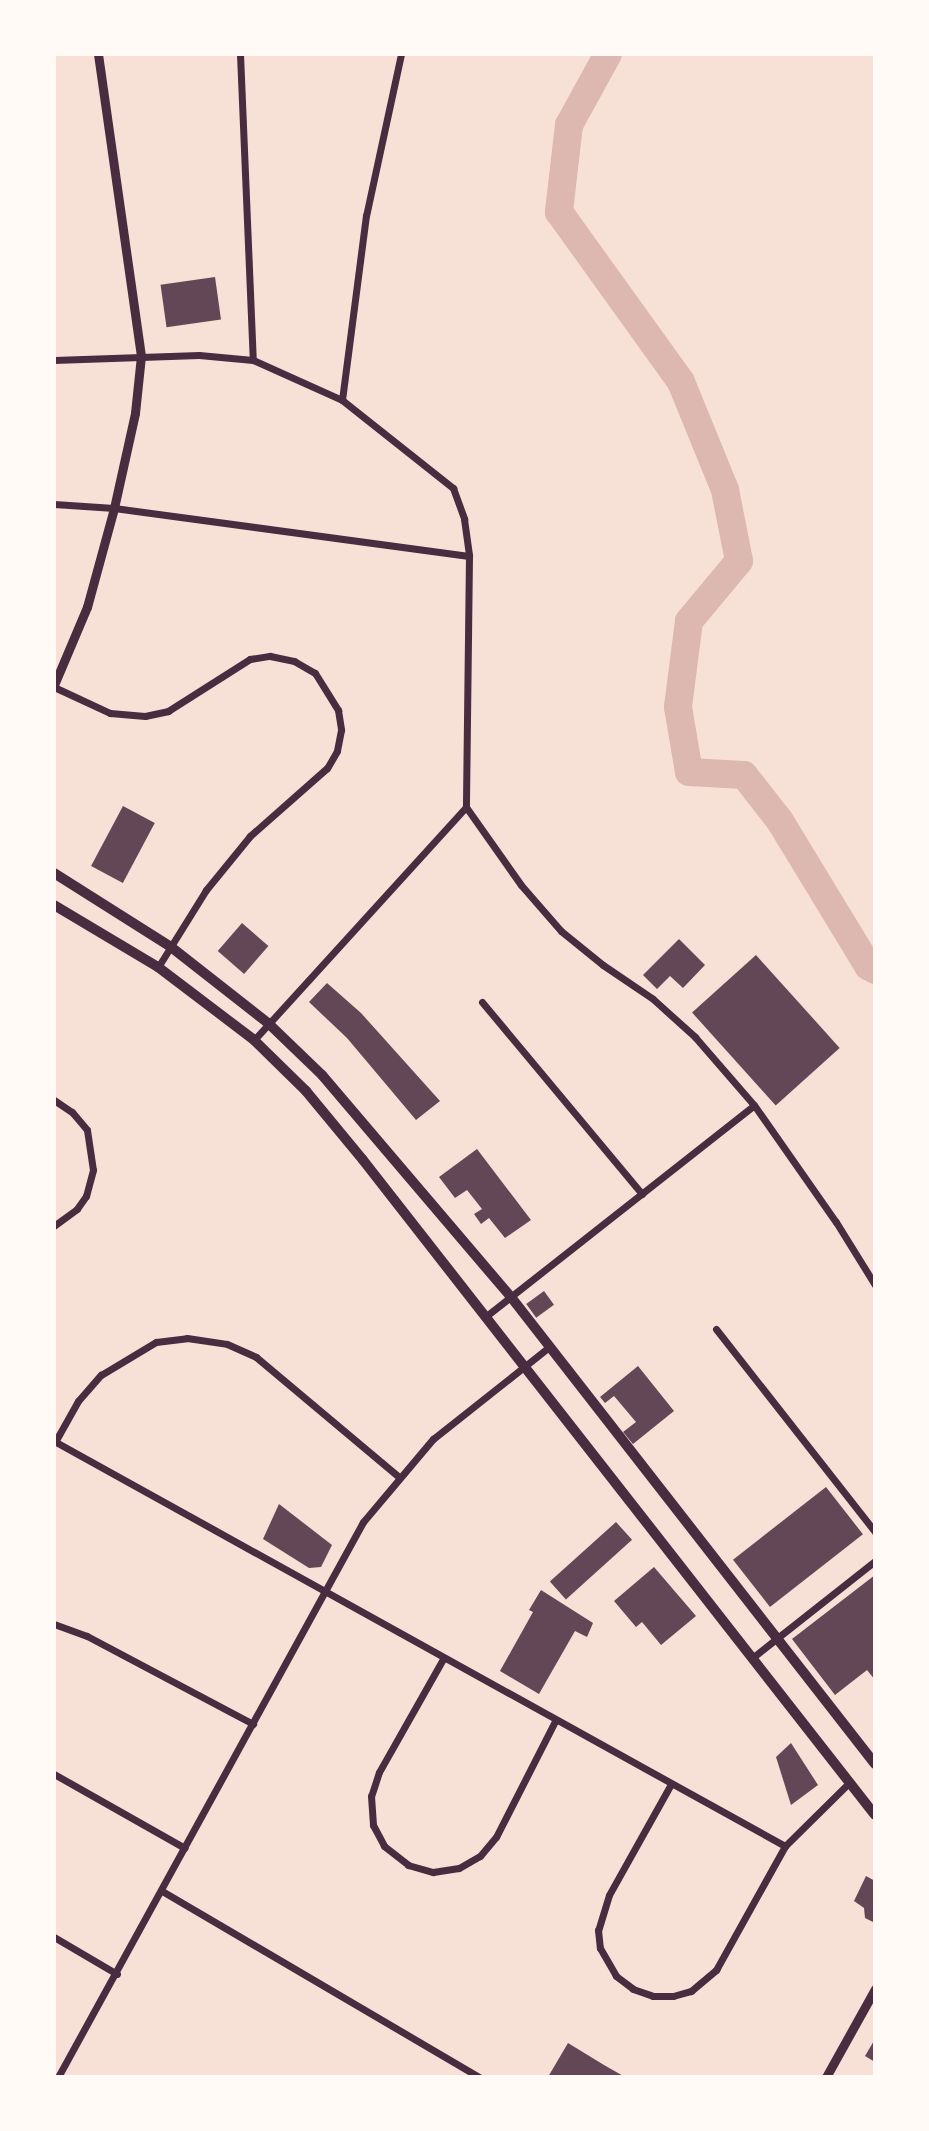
<!DOCTYPE html>
<html>
<head>
<meta charset="utf-8">
<style>
  body { margin:0 }
  #map { position:relative; width:929px; height:2131px; overflow:hidden; background:#f7e1d7; font-family:Montserrat,sans-serif }
  div>[style] { position:absolute }
  .river>* { height:28px; margin:-14px; padding:0 14px; transform-origin:14px; border-radius:14px; background:#dcb8b0 }
  .building>* { inset:0; background:#644757; transform-origin:0 0 }
  .minor>* { height:7px; margin:-3.5px; padding:0 3.5px; transform-origin:3.5px; border-radius:3.5px; background:#4a2c40 }
  .tertiary>* { height:9px; margin:-4.5px; padding:0 4.5px; transform-origin:4.5px; border-radius:4.5px; background:#4a2c40 }
  .secondary>* { height:10px; margin:-5px; padding:0 5px; transform-origin:5px; border-radius:5px; background:#4a2c40 }
  span { translate:-50% -50%; white-space:nowrap; text-align:center; line-height:1.15; -webkit-text-stroke:6px #fffaf5; paint-order:stroke }
  .frame { position:absolute; inset:0; border:56px solid #fffaf5; pointer-events:none }
</style>
</head>
<body>
<div id="map">
  <div class="river">
    <div style="left:608px;top:54px;width:81px;rotate:118.8deg"></div>
    <div style="left:569px;top:125px;width:88px;rotate:96.6deg"></div>
    <div style="left:559px;top:212px;width:209px;rotate:54.3deg"></div>
    <div style="left:681px;top:382px;width:117px;rotate:67.8deg"></div>
    <div style="left:725px;top:490px;width:72px;rotate:78.8deg"></div>
    <div style="left:739px;top:561px;width:78px;rotate:129.8deg"></div>
    <div style="left:689px;top:621px;width:87px;rotate:97.3deg"></div>
    <div style="left:678px;top:707px;width:66px;rotate:80.4deg"></div>
    <div style="left:689px;top:772px;width:55px;rotate:3.1deg"></div>
    <div style="left:744px;top:775px;width:58px;rotate:52deg"></div>
    <div style="left:780px;top:821px;width:170px;rotate:58.7deg"></div>
    <div style="left:868px;top:966px;width:8px;rotate:30deg"></div>
  </div>
  <div class="building">
    <div style="left:215px;top:277px;width:43px;height:55px;rotate:82deg"></div>
    <div style="left:123px;top:806px;width:36px;height:68px;rotate:28deg"></div>
    <div style="left:242px;top:923px;width:35px;height:37px;rotate:41deg"></div>
    <div style="clip-path:polygon(679px 939px,705px 965px,683px 988px,670px 976px,657px 989px,643px 975px)"></div>
    <div style="left:756px;top:955px;width:125px;height:86px;rotate:48deg"></div>
    <div style="clip-path:polygon(327px 983px,361px 1013px,440px 1101px,416px 1120px,347px 1038px,309px 1002px)"></div>
    <div style="clip-path:polygon(477px 1149px,531px 1220px,505px 1238px,489px 1218px,481px 1224px,474px 1214px,482px 1209px,467px 1190px,455px 1198px,439px 1177px)"></div>
    <div style="left:544px;top:1291px;width:17px;height:22px;rotate:54deg"></div>
    <div style="clip-path:polygon(638px 1366px,674px 1411px,633px 1444px,623px 1432px,636px 1422px,614px 1396px,605px 1403px,600px 1397px)"></div>
    <div style="left:826px;top:1487px;width:60px;height:118px;rotate:52deg"></div>
    <div style="clip-path:polygon(279px 1504px,332px 1545px,321px 1567px,309px 1568px,263px 1539px)"></div>
    <div style="left:616px;top:1522px;width:24px;height:89px;rotate:48deg"></div>
    <div style="clip-path:polygon(654px 1567px,696px 1616px,661px 1645px,642px 1622px,636px 1627px,614px 1601px)"></div>
    <div style="clip-path:polygon(875px 1575px,875px 1680px,867px 1670px,835px 1695px,792px 1639px)"></div>
    <div style="clip-path:polygon(541px 1590px,593px 1623px,587px 1637px,575px 1631px,539px 1694px,500px 1671px,533px 1612px,529px 1610px)"></div>
    <div style="clip-path:polygon(791px 1743px,818px 1785px,791px 1805px,776px 1757px)"></div>
    <div style="clip-path:polygon(866px 1876px,875px 1881px,875px 1923px,865px 1918px,864px 1908px,854px 1901px)"></div>
    <div style="clip-path:polygon(875px 2039px,875px 2062px,865px 2056px)"></div>
    <div style="clip-path:polygon(568px 2043px,604px 2065px,625px 2077px,548px 2077px)"></div>
  </div>
  <div class="minor">
    <div style="left:240px;top:54px;width:306px;rotate:87.6deg"></div>
    <div style="left:54px;top:360px;width:145px;rotate:-2deg"></div>
    <div style="left:199px;top:355px;width:54px;rotate:5.3deg"></div>
    <div style="left:253px;top:360px;width:98px;rotate:24.2deg"></div>
    <div style="left:342px;top:400px;width:142px;rotate:38.4deg"></div>
    <div style="left:453px;top:488px;width:33px;rotate:70deg"></div>
    <div style="left:464px;top:519px;width:37px;rotate:82deg"></div>
    <div style="left:469px;top:556px;width:251px;rotate:90.7deg"></div>
    <div style="left:466px;top:807px;width:95px;rotate:54.8deg"></div>
    <div style="left:521px;top:885px;width:61px;rotate:49deg"></div>
    <div style="left:561px;top:931px;width:54px;rotate:39deg"></div>
    <div style="left:603px;top:965px;width:60px;rotate:34.2deg"></div>
    <div style="left:653px;top:999px;width:57px;rotate:42.1deg"></div>
    <div style="left:695px;top:1037px;width:90px;rotate:49.1deg"></div>
    <div style="left:754px;top:1105px;width:143px;rotate:55deg"></div>
    <div style="left:836px;top:1222px;width:74px;rotate:58.2deg"></div>
    <div style="left:342px;top:400px;width:186px;rotate:-82.6deg"></div>
    <div style="left:366px;top:216px;width:166px;rotate:-77.8deg"></div>
    <div style="left:54px;top:504px;width:60px;rotate:3.8deg"></div>
    <div style="left:114px;top:508px;width:358px;rotate:7.7deg"></div>
    <div style="left:54px;top:687px;width:62px;rotate:24.9deg"></div>
    <div style="left:110px;top:713px;width:35px;rotate:5deg"></div>
    <div style="left:145px;top:716px;width:24px;rotate:-12deg"></div>
    <div style="left:168px;top:711px;width:97px;rotate:-32.4deg"></div>
    <div style="left:250px;top:659px;width:20px;rotate:-9deg"></div>
    <div style="left:270px;top:656px;width:25px;rotate:12deg"></div>
    <div style="left:294px;top:661px;width:24px;rotate:30deg"></div>
    <div style="left:315px;top:673px;width:44px;rotate:58.1deg"></div>
    <div style="left:338px;top:710px;width:20px;rotate:81deg"></div>
    <div style="left:341px;top:730px;width:21px;rotate:101deg"></div>
    <div style="left:337px;top:751px;width:20px;rotate:120deg"></div>
    <div style="left:327px;top:768px;width:103px;rotate:138.6deg"></div>
    <div style="left:250px;top:836px;width:70px;rotate:129.2deg"></div>
    <div style="left:206px;top:890px;width:91px;rotate:121.9deg"></div>
    <div style="left:482px;top:1002px;width:250px;rotate:50.2deg"></div>
    <div style="left:254px;top:1040px;width:315px;rotate:-47.7deg"></div>
    <div style="left:54px;top:1100px;width:22px;rotate:34deg"></div>
    <div style="left:72px;top:1112px;width:23px;rotate:50deg"></div>
    <div style="left:87px;top:1130px;width:40px;rotate:81.5deg"></div>
    <div style="left:93px;top:1170px;width:27px;rotate:105deg"></div>
    <div style="left:86px;top:1196px;width:16px;rotate:125deg"></div>
    <div style="left:77px;top:1209px;width:29px;rotate:144deg"></div>
    <div style="left:485px;top:1317px;width:342px;rotate:-38.2deg"></div>
    <div style="left:716px;top:1329px;width:258px;rotate:51.9deg"></div>
    <div style="left:54px;top:1441px;width:836px;rotate:28.99deg"></div>
    <div style="left:55px;top:1442px;width:47px;rotate:-60.7deg"></div>
    <div style="left:78px;top:1401px;width:35px;rotate:-49deg"></div>
    <div style="left:101px;top:1375px;width:64px;rotate:-31deg"></div>
    <div style="left:156px;top:1342px;width:31px;rotate:-7deg"></div>
    <div style="left:187px;top:1338px;width:40px;rotate:8.5deg"></div>
    <div style="left:227px;top:1344px;width:32px;rotate:24deg"></div>
    <div style="left:256px;top:1357px;width:187px;rotate:40deg"></div>
    <div style="left:54px;top:1624px;width:35px;rotate:20deg"></div>
    <div style="left:87px;top:1636px;width:188px;rotate:27.9deg"></div>
    <div style="left:752px;top:1658px;width:157px;rotate:-38.3deg"></div>
    <div style="left:443px;top:1659px;width:130px;rotate:119.5deg"></div>
    <div style="left:379px;top:1772px;width:25px;rotate:108deg"></div>
    <div style="left:371px;top:1796px;width:29px;rotate:86deg"></div>
    <div style="left:373px;top:1825px;width:24px;rotate:62deg"></div>
    <div style="left:384px;top:1846px;width:31px;rotate:38deg"></div>
    <div style="left:408px;top:1865px;width:26px;rotate:16deg"></div>
    <div style="left:433px;top:1872px;width:26px;rotate:-9deg"></div>
    <div style="left:459px;top:1868px;width:24px;rotate:-30deg"></div>
    <div style="left:480px;top:1856px;width:25px;rotate:-50deg"></div>
    <div style="left:496px;top:1837px;width:130px;rotate:-63deg"></div>
    <div style="left:54px;top:1774px;width:150px;rotate:29.5deg"></div>
    <div style="left:671px;top:1784px;width:127px;rotate:119.2deg"></div>
    <div style="left:609px;top:1895px;width:37px;rotate:107deg"></div>
    <div style="left:598px;top:1930px;width:18px;rotate:84deg"></div>
    <div style="left:600px;top:1948px;width:32px;rotate:60deg"></div>
    <div style="left:616px;top:1976px;width:21px;rotate:37deg"></div>
    <div style="left:633px;top:1989px;width:21px;rotate:19deg"></div>
    <div style="left:653px;top:1996px;width:20px"></div>
    <div style="left:673px;top:1996px;width:19px;rotate:-16deg"></div>
    <div style="left:691px;top:1991px;width:33px;rotate:-40deg"></div>
    <div style="left:716px;top:1970px;width:142px;rotate:-60.9deg"></div>
    <div style="left:785px;top:1846px;width:91px;rotate:-44.6deg"></div>
    <div style="left:162px;top:1891px;width:368px;rotate:30.4deg"></div>
    <div style="left:54px;top:1937px;width:73px;rotate:30.4deg"></div>
    <div style="left:58px;top:2077px;width:633px;rotate:-61.21deg"></div>
    <div style="left:363px;top:1522px;width:109px;rotate:-49.9deg"></div>
    <div style="left:433px;top:1439px;width:148px;rotate:-38.4deg"></div>
  </div>
  <div class="tertiary">
    <div style="left:54px;top:685px;width:85px;rotate:-67.1deg"></div>
    <div style="left:87px;top:607px;width:103px;rotate:-74.7deg"></div>
    <div style="left:114px;top:508px;width:97px;rotate:-77.5deg"></div>
    <div style="left:135px;top:413px;width:57px;rotate:-84deg"></div>
    <div style="left:141px;top:356px;width:305px;rotate:-98.1deg"></div>
    <div style="left:826px;top:2077px;width:101px;rotate:-60.9deg"></div>
  </div>
  <div class="secondary">
    <div style="left:54px;top:873px;width:138px;rotate:32.3deg"></div>
    <div style="left:171px;top:947px;width:123px;rotate:38.1deg"></div>
    <div style="left:268px;top:1023px;width:75px;rotate:43.9deg"></div>
    <div style="left:322px;top:1075px;width:292px;rotate:49.6deg"></div>
    <div style="left:511px;top:1297px;width:592px;rotate:52.07deg"></div>
    <div style="left:54px;top:905px;width:121px;rotate:30.8deg"></div>
    <div style="left:158px;top:967px;width:121px;rotate:37.2deg"></div>
    <div style="left:254px;top:1040px;width:73px;rotate:44.4deg"></div>
    <div style="left:306px;top:1091px;width:89px;rotate:50.4deg"></div>
    <div style="left:363px;top:1160px;width:831px;rotate:51.99deg"></div>
  </div>
  <div class="frame"></div>
</div>
</body>
</html>
